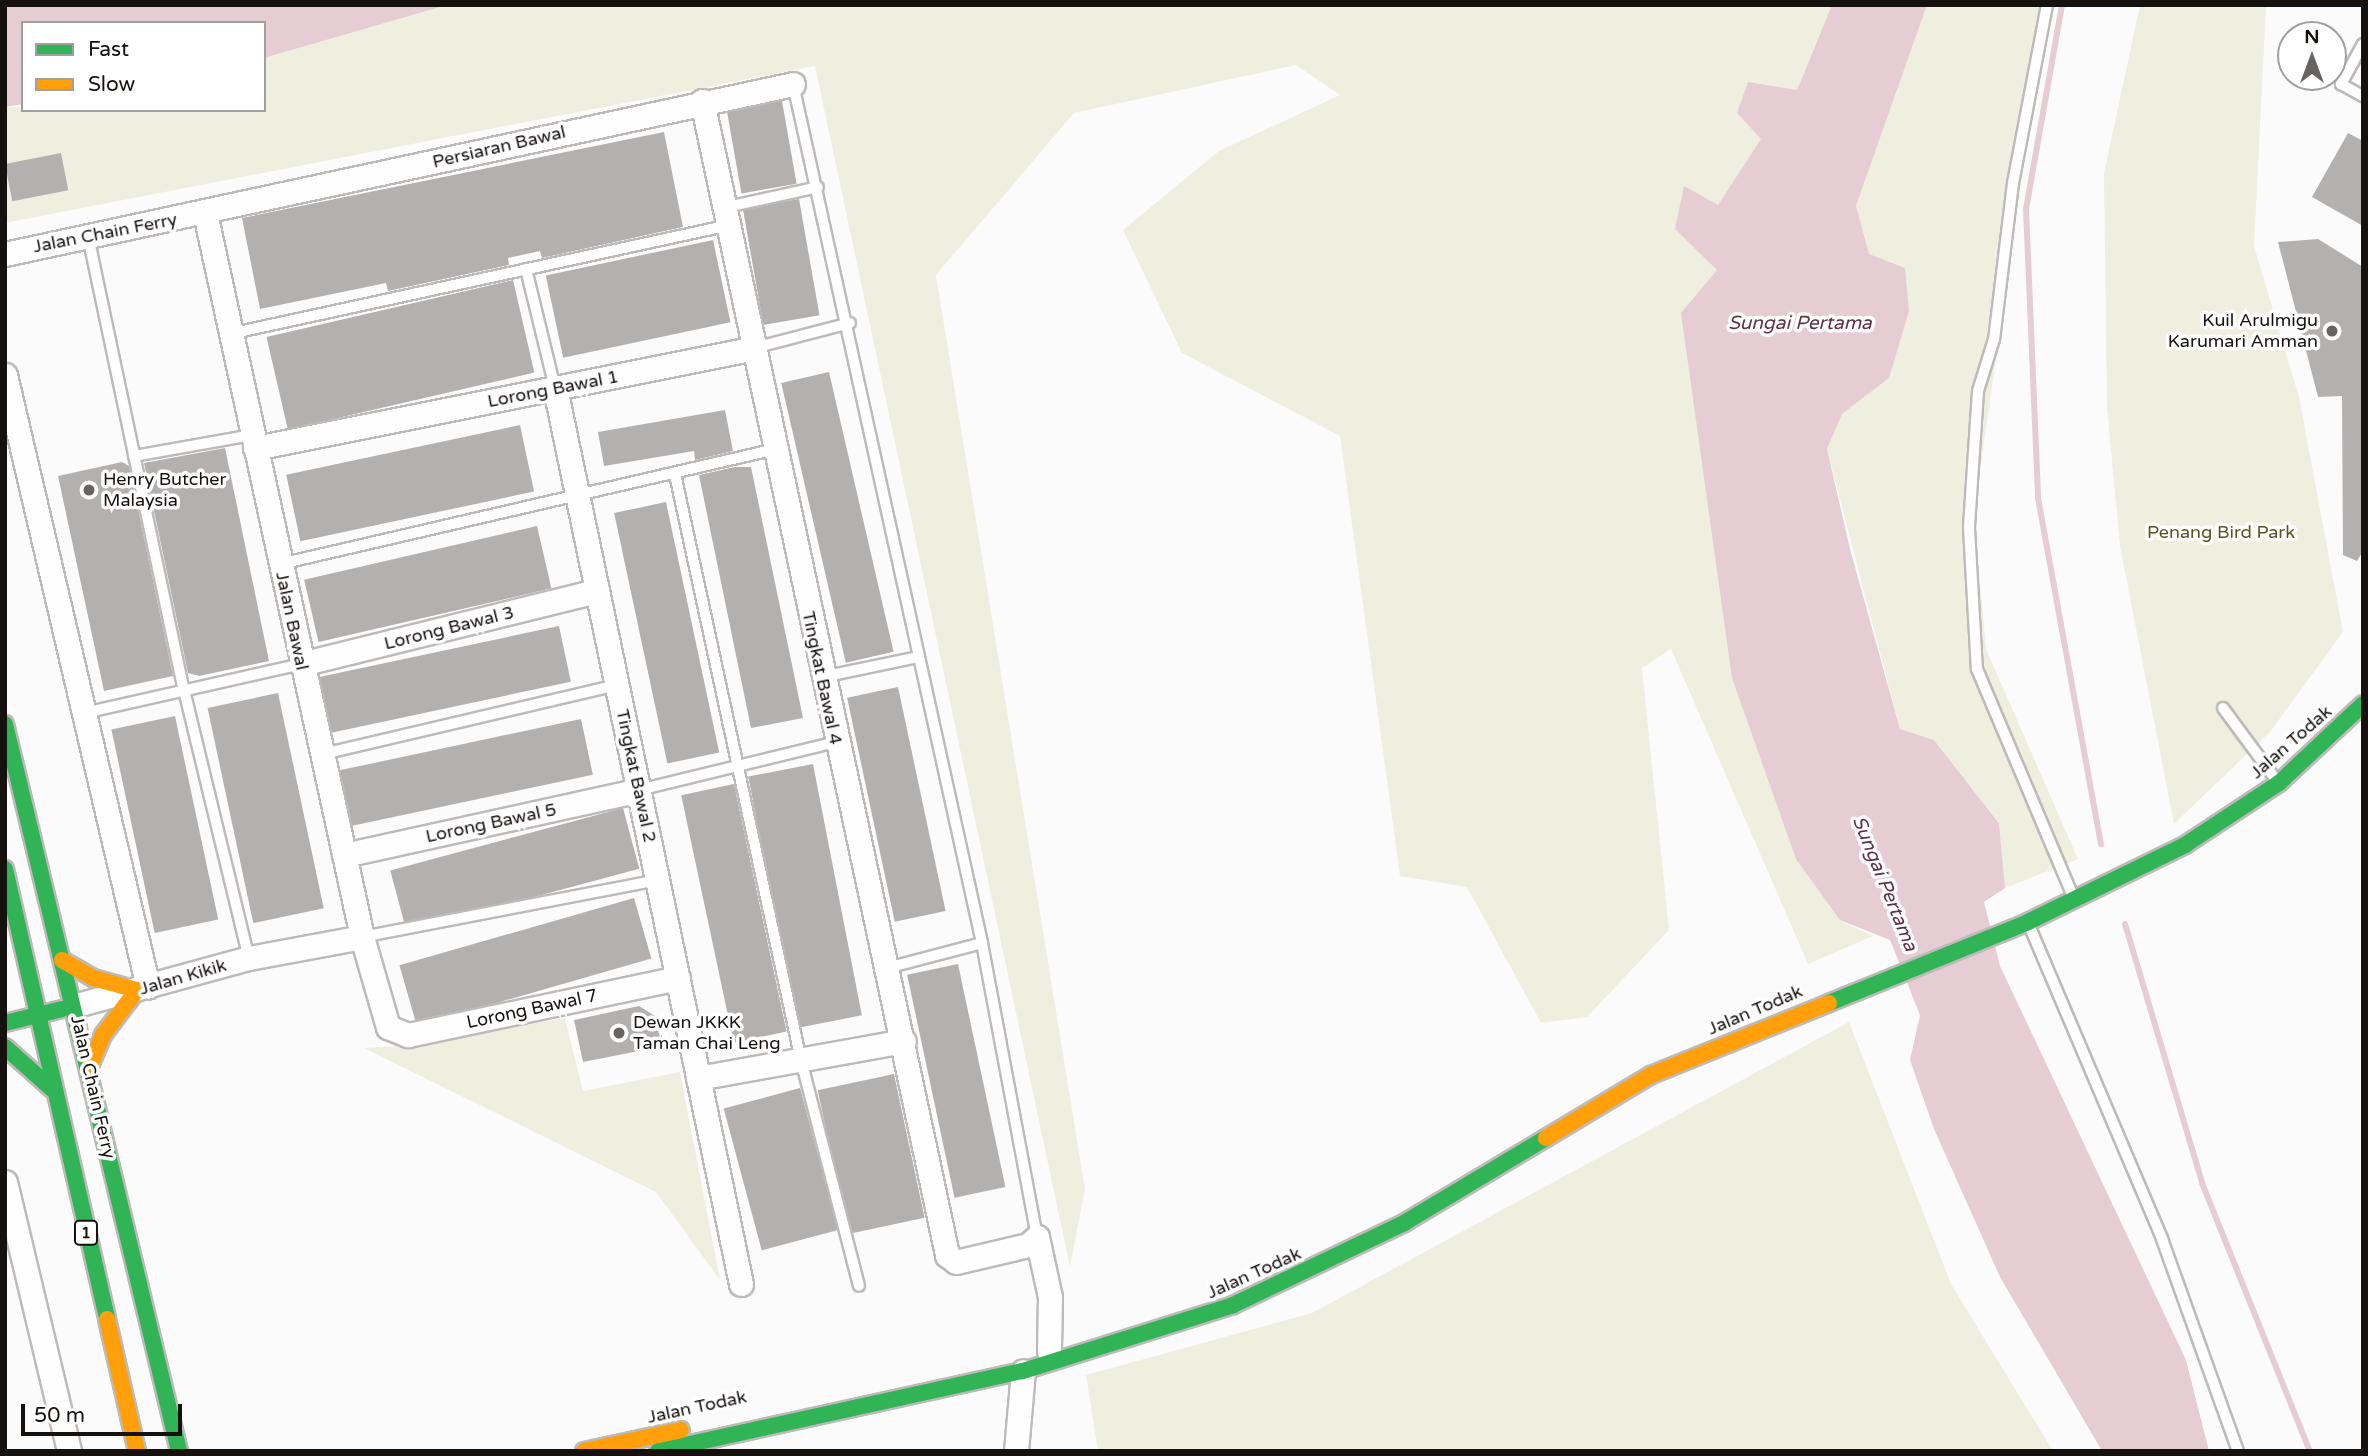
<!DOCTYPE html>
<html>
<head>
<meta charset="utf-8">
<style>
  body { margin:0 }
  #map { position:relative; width:2368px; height:1456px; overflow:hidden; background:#fcfbfb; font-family:"Varela Round",sans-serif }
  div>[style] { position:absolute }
  .green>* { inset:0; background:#efefdf }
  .water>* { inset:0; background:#e6ccd3 }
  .stream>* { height:6px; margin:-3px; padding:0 3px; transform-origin:3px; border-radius:3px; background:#e6ccd3 }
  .building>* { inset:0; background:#b3b1b0; transform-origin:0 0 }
  .roads { filter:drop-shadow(2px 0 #bdbab9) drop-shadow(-2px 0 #bdbab9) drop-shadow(0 2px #bdbab9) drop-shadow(0 -2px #bdbab9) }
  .lane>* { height:10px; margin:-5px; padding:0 5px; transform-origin:5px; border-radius:5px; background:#fffefe }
  .street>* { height:23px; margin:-11.5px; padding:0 11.5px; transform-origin:11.5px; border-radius:11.5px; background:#fffefe }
  .fast>* { height:16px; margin:-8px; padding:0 8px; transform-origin:8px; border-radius:8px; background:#30b455 }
  .slow>* { height:16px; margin:-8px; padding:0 8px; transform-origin:8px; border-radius:8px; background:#ff9f0a }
  .dots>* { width:19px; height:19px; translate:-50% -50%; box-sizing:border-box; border:4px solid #fff; border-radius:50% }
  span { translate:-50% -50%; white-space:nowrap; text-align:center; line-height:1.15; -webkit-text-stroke:7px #fff; paint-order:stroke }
  .shield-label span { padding:2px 5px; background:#fff; border:2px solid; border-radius:5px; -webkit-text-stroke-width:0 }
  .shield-label { font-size:16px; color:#15110f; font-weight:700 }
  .street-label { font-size:18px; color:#15110f }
  .poi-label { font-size:18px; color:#15110f }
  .right { translate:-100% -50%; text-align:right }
  .left { translate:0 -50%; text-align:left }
  .park-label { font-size:18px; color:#555520 }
  .water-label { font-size:19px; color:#613041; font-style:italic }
  .frame { position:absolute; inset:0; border:7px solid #15110f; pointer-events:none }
  .legend { position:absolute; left:21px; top:21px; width:245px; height:91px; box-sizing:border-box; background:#fff; border:2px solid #a1a09f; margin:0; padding:9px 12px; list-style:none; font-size:21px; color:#15110f }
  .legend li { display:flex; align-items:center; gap:14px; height:35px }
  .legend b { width:35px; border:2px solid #a1a09f }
  .north { position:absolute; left:2277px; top:21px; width:70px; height:70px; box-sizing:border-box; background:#fff; border:2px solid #a1a09f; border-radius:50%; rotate:0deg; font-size:19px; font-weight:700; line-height:28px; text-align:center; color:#15110f }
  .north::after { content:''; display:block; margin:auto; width:24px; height:32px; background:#666362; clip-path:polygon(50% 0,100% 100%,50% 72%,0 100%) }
  .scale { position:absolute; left:21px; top:1404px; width:161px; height:32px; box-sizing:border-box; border:4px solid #15110f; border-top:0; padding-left:9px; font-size:21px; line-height:24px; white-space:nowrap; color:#15110f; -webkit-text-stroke:5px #fff; paint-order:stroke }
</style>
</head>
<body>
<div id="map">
  <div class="green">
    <div style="clip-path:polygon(447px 5px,1832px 5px,1797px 90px,1718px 206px,1684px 187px,1717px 270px,1840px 920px,1873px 936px,1808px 964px,1671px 649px,1642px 668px,1669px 930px,1587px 1017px,1541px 1023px,1467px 887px,1400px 876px,1340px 436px,1182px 353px,1123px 230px,1219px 151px,1340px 95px,1296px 65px,1074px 113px,936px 275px,1085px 1189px,1070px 1267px,815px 66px,5px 223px,5px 107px,264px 110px,264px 58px)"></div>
    <div style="clip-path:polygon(1927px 5px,2046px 5px,1974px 514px,1986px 649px,2078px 859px,2005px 888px,1999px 822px,1934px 740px,1900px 729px,1827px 449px,1842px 414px,1889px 378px,1856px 206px)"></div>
    <div style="clip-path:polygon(2140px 5px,2266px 5px,2254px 246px,2299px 397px,2343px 632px,2270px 732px,2174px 824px,2120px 546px,2107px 408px,2104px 173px)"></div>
    <div style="clip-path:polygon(565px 1018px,583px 1091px,680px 1072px,720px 1280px,656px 1192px,364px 1048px,417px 1045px)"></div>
    <div style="clip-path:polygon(1849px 1022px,1951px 1284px,2053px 1451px,1098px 1451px,1086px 1375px,1312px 1313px)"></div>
  </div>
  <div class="water">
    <div style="clip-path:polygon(5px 5px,447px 5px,264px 58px,264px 23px,23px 23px,23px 104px,5px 107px)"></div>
    <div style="clip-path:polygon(1832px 5px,1927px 5px,1856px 206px,1869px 254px,1905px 268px,1909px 311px,1889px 378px,1842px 414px,1827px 449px,1850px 549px,1900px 729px,1934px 740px,1999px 823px,2005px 888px,1984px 902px,2000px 966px,2186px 1360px,2209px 1451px,2102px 1451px,2000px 1277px,1934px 1129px,1910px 1060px,1920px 1015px,1890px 940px,1840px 920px,1796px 859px,1732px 678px,1681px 313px,1717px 270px,1675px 229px,1684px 186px,1718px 205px,1761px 139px,1737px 113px,1748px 82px,1797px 90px)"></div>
  </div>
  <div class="stream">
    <div style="left:2062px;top:5px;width:207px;rotate:100deg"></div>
    <div style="left:2026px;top:209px;width:289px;rotate:87.6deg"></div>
    <div style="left:2038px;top:498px;width:352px;rotate:79.7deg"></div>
    <div style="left:2125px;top:924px;width:270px;rotate:73.4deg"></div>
    <div style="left:2202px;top:1183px;width:289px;rotate:68.1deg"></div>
  </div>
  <div class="building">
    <div style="left:782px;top:101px;width:84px;height:56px;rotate:80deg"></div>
    <div style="clip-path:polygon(664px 132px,683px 227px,542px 258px,540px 251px,508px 258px,509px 265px,388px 291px,386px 283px,260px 309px,242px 218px)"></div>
    <div style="clip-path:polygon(2348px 133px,2363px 141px,2363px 226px,2312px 197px)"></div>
    <div style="left:61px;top:153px;width:38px;height:57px;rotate:79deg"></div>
    <div style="left:799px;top:199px;width:118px;height:57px;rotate:80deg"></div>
    <div style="clip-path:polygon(2318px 239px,2363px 267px,2363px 551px,2357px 561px,2343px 555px,2342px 396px,2318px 397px,2278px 242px)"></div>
    <div style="left:713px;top:240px;width:84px;height:171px;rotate:78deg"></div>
    <div style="left:513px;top:280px;width:95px;height:253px;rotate:77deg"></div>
    <div style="left:829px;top:372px;width:287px;height:49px;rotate:77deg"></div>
    <div style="clip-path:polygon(725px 410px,733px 451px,695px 460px,694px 451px,604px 466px,598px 432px)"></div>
    <div style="left:520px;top:425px;width:68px;height:239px;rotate:78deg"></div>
    <div style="clip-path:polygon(225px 448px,269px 661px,199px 676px,188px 673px,144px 463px)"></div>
    <div style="clip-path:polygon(122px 462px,129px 466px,173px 676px,104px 691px,58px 476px)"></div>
    <div style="clip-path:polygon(735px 467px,751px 467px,803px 718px,751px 728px,699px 475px)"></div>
    <div style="left:666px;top:502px;width:256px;height:53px;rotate:78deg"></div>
    <div style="left:537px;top:526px;width:64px;height:239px;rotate:77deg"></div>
    <div style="left:559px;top:626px;width:57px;height:245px;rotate:78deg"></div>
    <div style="left:898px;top:687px;width:229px;height:52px;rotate:78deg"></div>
    <div style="left:278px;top:693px;width:220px;height:72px;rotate:78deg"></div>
    <div style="left:175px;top:716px;width:208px;height:65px;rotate:78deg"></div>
    <div style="left:581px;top:719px;width:57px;height:247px;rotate:78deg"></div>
    <div style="left:813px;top:764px;width:256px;height:66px;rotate:79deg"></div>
    <div style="left:734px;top:784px;width:253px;height:54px;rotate:78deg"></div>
    <div style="left:623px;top:808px;width:63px;height:241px;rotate:75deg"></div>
    <div style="left:634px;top:898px;width:63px;height:244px;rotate:74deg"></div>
    <div style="left:958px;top:964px;width:228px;height:52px;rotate:78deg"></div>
    <div style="clip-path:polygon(639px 1006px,658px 1018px,664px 1046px,583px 1062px,574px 1020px)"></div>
    <div style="left:894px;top:1074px;width:147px;height:78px;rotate:78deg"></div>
    <div style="left:800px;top:1088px;width:147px;height:79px;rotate:75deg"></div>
  </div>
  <div class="roads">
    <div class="lane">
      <div style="left:2047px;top:5px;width:181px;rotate:100.8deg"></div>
      <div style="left:2013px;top:183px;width:157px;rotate:96.9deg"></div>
      <div style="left:1994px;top:339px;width:54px;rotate:107.1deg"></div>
      <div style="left:1978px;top:391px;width:137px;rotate:93.8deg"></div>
      <div style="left:1969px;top:528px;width:141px;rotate:86.8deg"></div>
      <div style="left:1977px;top:669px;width:246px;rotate:67.1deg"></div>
      <div style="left:2363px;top:44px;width:46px;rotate:118.8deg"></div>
      <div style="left:2341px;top:84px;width:25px;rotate:29deg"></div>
      <div style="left:793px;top:84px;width:880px;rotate:77.59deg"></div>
      <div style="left:982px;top:943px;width:299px;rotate:79.4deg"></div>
      <div style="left:722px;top:208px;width:98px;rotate:-12.3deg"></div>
      <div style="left:88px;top:236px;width:464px;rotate:78.1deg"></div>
      <div style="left:184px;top:690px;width:276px;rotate:76.4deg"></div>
      <div style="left:526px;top:269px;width:122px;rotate:76.3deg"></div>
      <div style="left:229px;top:334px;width:508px;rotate:-12.28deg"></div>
      <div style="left:754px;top:348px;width:99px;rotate:-14.6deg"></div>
      <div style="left:134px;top:456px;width:120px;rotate:-10.1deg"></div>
      <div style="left:675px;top:474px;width:599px;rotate:77.87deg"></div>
      <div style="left:801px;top:1060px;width:233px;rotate:75.6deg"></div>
      <div style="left:280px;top:564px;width:505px;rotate:-13.05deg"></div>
      <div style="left:822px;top:677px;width:99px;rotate:-11.7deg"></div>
      <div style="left:2223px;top:708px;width:91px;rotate:53.5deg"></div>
      <div style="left:84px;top:713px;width:222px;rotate:-12.7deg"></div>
      <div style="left:323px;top:754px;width:302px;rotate:-13.2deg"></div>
      <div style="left:639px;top:790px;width:203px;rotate:-13.7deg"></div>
      <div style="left:2029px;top:925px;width:341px;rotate:67deg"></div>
      <div style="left:2162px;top:1239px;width:225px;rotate:70.3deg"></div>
      <div style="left:362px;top:937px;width:300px;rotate:-10.9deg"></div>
      <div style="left:887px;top:968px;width:98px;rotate:-14.7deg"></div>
    </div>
    <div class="street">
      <div style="left:702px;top:101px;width:1180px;rotate:78.01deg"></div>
      <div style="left:947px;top:1255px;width:11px;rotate:38deg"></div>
      <div style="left:956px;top:1262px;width:74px;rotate:-13.3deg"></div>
      <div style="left:1028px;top:1245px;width:12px;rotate:-42deg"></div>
      <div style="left:205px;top:213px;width:741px;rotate:77.76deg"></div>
      <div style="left:362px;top:937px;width:94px;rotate:73.9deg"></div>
      <div style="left:388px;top:1027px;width:22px;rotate:22deg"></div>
      <div style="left:408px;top:1035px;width:276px;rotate:-11.9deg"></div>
      <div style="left:5px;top:254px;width:806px;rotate:-12.17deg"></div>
      <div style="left:5px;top:375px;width:628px;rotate:76.85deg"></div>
      <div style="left:555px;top:388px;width:915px;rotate:78.27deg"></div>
      <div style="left:255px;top:448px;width:505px;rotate:-11.31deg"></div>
      <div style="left:301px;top:664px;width:305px;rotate:-13.9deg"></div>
      <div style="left:344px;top:855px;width:302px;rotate:-12.4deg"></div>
      <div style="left:73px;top:1006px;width:182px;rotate:-15.3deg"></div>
      <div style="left:249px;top:958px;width:115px;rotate:-10.5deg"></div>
      <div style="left:698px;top:1078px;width:209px;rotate:-10.2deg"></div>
      <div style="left:5px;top:1182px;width:277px;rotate:76.6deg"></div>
      <div style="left:1037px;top:1237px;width:61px;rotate:77.8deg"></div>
      <div style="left:1050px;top:1297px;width:54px;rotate:91.1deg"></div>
      <div style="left:1016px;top:1451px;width:80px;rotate:-85deg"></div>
    </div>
    <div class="fast">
      <div style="left:5px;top:724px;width:748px;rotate:76.54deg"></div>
      <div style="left:5px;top:869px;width:461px;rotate:77.2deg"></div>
      <div style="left:1829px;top:1003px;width:215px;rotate:-22.1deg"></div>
      <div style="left:2028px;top:922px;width:175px;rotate:-26.1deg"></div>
      <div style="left:2185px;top:845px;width:113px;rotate:-33.4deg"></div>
      <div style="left:2279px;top:783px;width:115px;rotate:-43.2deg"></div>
      <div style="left:5px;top:1023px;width:59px;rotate:-13.8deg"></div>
      <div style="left:5px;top:1047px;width:63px;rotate:41.8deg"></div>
      <div style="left:658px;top:1451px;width:374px;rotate:-12.4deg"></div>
      <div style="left:1023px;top:1371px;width:220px;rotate:-17.4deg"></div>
      <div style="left:1233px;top:1305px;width:190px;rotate:-25.6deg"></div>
      <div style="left:1404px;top:1223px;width:165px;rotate:-30.9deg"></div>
    </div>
    <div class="slow">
      <div style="left:62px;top:960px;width:36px;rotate:30deg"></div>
      <div style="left:93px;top:978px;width:46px;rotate:15.3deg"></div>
      <div style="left:137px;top:990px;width:56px;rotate:127.1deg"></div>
      <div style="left:103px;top:1035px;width:36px;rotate:113deg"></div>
      <div style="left:1546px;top:1138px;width:122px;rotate:-31deg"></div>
      <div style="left:1651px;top:1075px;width:192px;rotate:-22deg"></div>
      <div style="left:107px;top:1319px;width:135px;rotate:77.2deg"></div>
      <div style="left:584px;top:1451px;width:99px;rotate:-12.2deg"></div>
    </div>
  </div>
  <div class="dots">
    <div style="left:2332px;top:331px;background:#666362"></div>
    <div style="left:89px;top:490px;background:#666362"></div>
    <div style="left:619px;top:1033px;background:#666362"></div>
  </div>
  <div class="shield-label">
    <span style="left:86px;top:1233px">1</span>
  </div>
  <div class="street-label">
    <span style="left:499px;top:147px;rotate:-13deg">Persiaran Bawal</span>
    <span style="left:105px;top:233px;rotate:-11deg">Jalan Chain Ferry</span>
    <span style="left:553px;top:389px;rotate:-11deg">Lorong Bawal 1</span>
    <span style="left:292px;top:621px;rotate:78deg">Jalan Bawal</span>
    <span style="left:449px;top:628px;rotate:-14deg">Lorong Bawal 3</span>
    <span style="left:822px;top:678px;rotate:78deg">Tingkat Bawal 4</span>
    <span style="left:2291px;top:742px;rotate:-41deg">Jalan Todak</span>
    <span style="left:636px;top:776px;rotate:78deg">Tingkat Bawal 2</span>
    <span style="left:491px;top:823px;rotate:-12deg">Lorong Bawal 5</span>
    <span style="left:183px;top:977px;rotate:-16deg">Jalan Kikik</span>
    <span style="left:532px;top:1009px;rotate:-12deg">Lorong Bawal 7</span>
    <span style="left:1755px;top:1010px;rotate:-23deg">Jalan Todak</span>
    <span style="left:93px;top:1087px;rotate:77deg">Jalan Chain Ferry</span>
    <span style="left:1254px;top:1273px;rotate:-24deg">Jalan Todak</span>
    <span style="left:697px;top:1407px;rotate:-12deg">Jalan Todak</span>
  </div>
  <div class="poi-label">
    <span class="right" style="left:2318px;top:331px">Kuil Arulmigu<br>Karumari Amman</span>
    <span class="left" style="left:103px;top:490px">Henry Butcher<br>Malaysia</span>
    <span class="left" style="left:633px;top:1033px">Dewan JKKK<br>Taman Chai Leng</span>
  </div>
  <div class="park-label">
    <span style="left:2221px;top:532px">Penang Bird Park</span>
  </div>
  <div class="water-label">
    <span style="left:1800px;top:324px">Sungai Pertama</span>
    <span style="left:1884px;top:884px;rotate:68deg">Sungai Pertama</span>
  </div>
  <div class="frame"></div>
  <ul class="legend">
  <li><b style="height:9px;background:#30b455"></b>Fast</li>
  <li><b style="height:9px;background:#ff9f0a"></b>Slow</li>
  </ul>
  <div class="north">N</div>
  <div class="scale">50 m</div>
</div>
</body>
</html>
